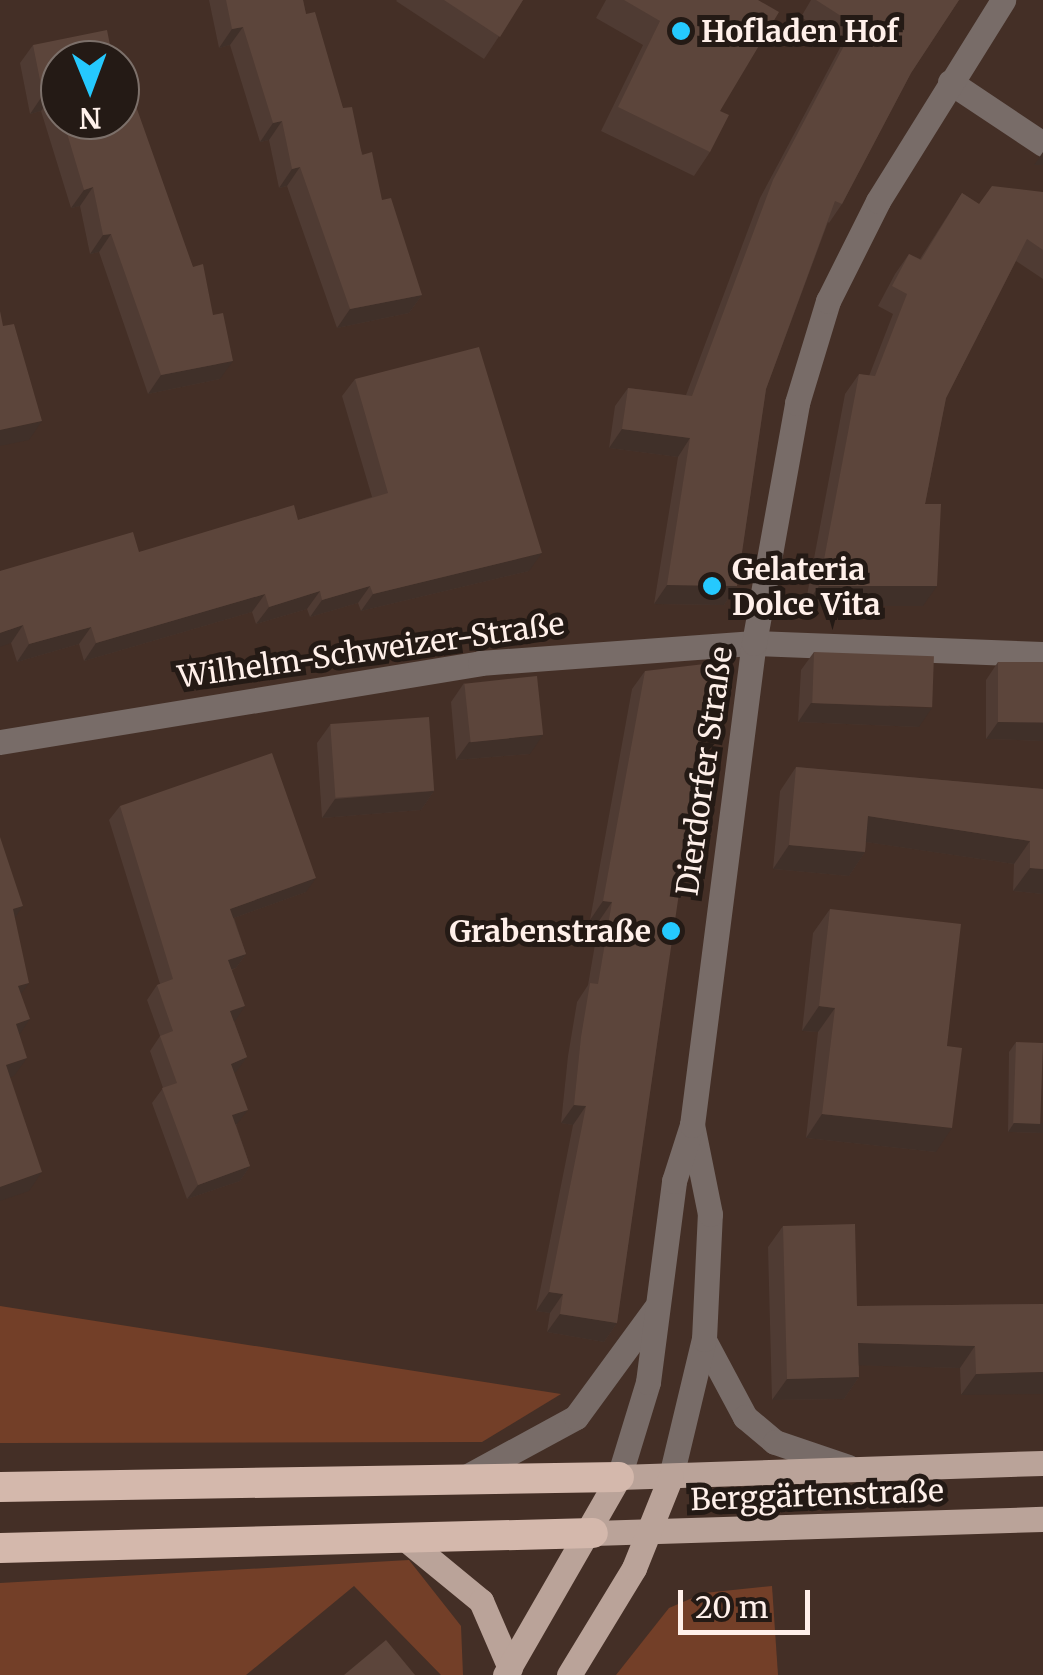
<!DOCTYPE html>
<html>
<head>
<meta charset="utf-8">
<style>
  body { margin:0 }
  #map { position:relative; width:1043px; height:1675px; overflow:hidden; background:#442f26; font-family:Merriweather,serif }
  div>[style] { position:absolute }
  .green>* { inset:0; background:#733f28 }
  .minor>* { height:25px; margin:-12.5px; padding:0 12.5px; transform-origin:12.5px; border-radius:12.5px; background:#786c68 }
  .major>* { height:25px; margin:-12.5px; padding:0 12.5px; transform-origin:12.5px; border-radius:12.5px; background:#baa399 }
  .highway>* { height:30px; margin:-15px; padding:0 15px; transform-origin:15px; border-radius:15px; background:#d4b8ac }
  .wall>* { inset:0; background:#4f3b33 }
  .shaded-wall>* { inset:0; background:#403029 }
  .building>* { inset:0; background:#5c453b; transform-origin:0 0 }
  .dots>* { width:28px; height:28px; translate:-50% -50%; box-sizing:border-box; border:5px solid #241a15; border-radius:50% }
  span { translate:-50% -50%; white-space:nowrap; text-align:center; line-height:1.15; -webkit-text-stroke:10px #241a15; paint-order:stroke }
  .poi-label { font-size:30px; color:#fff0ea; font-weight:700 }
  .left { translate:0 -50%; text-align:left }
  .right { translate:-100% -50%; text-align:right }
  .street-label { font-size:30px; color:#fff0ea }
  .north { position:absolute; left:40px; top:40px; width:100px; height:100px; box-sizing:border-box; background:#241a15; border:2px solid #7c706a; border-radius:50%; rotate:179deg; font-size:28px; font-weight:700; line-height:40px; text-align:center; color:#fff0ea }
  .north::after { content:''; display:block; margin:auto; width:35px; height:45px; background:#25c9fe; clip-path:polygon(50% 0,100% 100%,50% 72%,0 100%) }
  .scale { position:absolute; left:678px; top:1590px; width:132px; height:45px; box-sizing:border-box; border:5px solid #fff0ea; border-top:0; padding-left:12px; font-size:30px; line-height:35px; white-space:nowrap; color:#fff0ea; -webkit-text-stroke:8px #241a15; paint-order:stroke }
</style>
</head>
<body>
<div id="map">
  <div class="green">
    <div style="clip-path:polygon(0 1306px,561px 1394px,482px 1442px,0 1443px)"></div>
    <div style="clip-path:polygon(409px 1560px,461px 1626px,463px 1675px,441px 1675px,354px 1586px,246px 1675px,0 1675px,0 1583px)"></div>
    <div style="clip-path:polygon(772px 1586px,778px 1675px,616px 1675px,669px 1608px,704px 1593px)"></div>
  </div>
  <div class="minor">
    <div style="left:950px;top:82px;width:112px;rotate:33.7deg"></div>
    <div style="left:0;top:742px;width:486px;rotate:-9.3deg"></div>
    <div style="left:480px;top:663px;width:275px;rotate:-4.2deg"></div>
    <div style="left:754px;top:643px;width:289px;rotate:2.2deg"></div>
    <div style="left:706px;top:1344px;width:83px;rotate:61.9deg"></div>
    <div style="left:745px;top:1417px;width:39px;rotate:40deg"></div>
    <div style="left:775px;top:1442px;width:77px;rotate:18.9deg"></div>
    <div style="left:671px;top:1476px;width:141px;rotate:-76.5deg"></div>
    <div style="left:704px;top:1339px;width:125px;rotate:-87.3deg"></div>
    <div style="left:710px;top:1214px;width:91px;rotate:-101.4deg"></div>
    <div style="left:466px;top:1477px;width:125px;rotate:-28.6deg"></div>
    <div style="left:576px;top:1417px;width:134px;rotate:-53.8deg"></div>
    <div style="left:619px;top:1477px;width:99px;rotate:-73deg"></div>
    <div style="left:648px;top:1382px;width:203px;rotate:-82.6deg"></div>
    <div style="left:674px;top:1181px;width:59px;rotate:-72.2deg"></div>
    <div style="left:692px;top:1125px;width:486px;rotate:-82.7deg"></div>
    <div style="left:754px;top:643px;width:244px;rotate:-79.8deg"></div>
    <div style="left:797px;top:403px;width:107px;rotate:-73.1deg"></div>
    <div style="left:828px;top:301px;width:112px;rotate:-63.4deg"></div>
    <div style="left:878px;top:201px;width:237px;rotate:-58.1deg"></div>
  </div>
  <div class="major">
    <div style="left:593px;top:1533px;width:450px;rotate:-1.8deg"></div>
    <div style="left:403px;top:1537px;width:101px;rotate:39.4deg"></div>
    <div style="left:481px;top:1601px;width:73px;rotate:66.6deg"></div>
    <div style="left:505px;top:1675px;width:228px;rotate:-60.1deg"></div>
    <div style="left:619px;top:1477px;width:424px;rotate:-1.9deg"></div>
    <div style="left:569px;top:1675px;width:125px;rotate:-58.7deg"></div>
    <div style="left:634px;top:1568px;width:99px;rotate:-68.1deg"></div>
  </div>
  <div class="highway">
    <div style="left:0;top:1487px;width:619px;rotate:-0.93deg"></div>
    <div style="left:0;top:1548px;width:593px;rotate:-1.45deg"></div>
  </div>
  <div class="wall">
    <div style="clip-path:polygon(209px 0,303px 0,306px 14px,343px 108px,422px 295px,409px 313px,337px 328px,287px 186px,279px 188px,269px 140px,260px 142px,230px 45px,219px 48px)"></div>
    <div style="clip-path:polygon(397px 0,523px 0,484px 59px,396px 1px)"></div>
    <div style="clip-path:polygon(606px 0,758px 0,720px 111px,710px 152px,694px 176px,601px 131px,643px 45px,596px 18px)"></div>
    <div style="clip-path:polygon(811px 0,959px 0,911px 73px,842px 204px,829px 223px,828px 222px,766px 389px,737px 586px,724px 605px,654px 604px,678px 457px,609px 448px,615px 406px,628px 388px,686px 395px,760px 198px,842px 44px,801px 17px)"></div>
    <div style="clip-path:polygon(33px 45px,60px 60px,60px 120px,120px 120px,193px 267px,220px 379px,148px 394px,99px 252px,90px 254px,80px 206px,71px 208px,41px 111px,30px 114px,20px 63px)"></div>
    <div style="clip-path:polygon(1043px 192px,1043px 279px,1016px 261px,946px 398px,925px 504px,923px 606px,805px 606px,845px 394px,859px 374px,869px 376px,893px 314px,878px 306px,895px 274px,909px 254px,920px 259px,962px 193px,979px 204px)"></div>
    <div style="clip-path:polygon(355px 379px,529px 571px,361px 611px,358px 603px,310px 617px,307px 609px,256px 624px,252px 612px,84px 661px,79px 644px,17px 662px,11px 643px,0 571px,139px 552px,298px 520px,372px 497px,342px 396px)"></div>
    <div style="clip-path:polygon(814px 652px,919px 727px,798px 722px,801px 670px)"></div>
    <div style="clip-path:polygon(998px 662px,1043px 662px,1043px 741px,986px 739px,986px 680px)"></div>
    <div style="clip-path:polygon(645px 671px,664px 995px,617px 1323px,604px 1342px,547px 1332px,550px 1313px,536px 1311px,573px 1125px,561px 1123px,568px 1056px,577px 1002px,588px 985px,599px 921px,590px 920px,632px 689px)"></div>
    <div style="clip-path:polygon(464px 683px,530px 754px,456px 760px,451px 702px)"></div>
    <div style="clip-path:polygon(330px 725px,434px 791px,421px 810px,322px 818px,317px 743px)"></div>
    <div style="clip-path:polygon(796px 767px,1043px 789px,1043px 894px,1013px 891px,1014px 864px,866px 842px,865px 852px,849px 876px,773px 869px,780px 791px)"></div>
    <div style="clip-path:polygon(120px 806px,306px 892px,234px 918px,246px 954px,236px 968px,232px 970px,234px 1021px,247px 1057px,234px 1073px,237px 1124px,236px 1125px,250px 1166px,240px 1181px,187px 1199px,152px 1103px,163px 1088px,150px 1051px,160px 1036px,147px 1000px,157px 985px,160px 984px,109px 820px)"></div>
    <div style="clip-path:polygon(830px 909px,936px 1152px,806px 1138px,818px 1032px,802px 1031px,813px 933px)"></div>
    <div style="clip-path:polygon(1016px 1042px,1043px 1133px,1008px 1132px,1009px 1052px)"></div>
    <div style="clip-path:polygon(783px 1226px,857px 1306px,1043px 1304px,961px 1395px,960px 1368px,859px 1365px,859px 1377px,844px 1399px,772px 1400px,768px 1247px)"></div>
  </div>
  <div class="shaded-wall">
    <div style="clip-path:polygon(243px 27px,230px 45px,219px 48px,232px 29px)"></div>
    <div style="clip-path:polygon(54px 93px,41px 111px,30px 114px,43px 95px)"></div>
    <div style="clip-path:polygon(282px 121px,269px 140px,260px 142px,273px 123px)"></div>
    <div style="clip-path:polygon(1043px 152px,1043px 165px,1034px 165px)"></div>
    <div style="clip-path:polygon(300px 167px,287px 186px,279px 188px,292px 169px)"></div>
    <div style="clip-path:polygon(93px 187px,80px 206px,71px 208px,84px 190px)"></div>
    <div style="clip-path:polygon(111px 234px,99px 252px,90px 254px,103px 235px)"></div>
    <div style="clip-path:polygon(422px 295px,409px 313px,337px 328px,350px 309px)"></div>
    <div style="clip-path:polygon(233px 361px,220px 379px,148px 394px,161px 375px)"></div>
    <div style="clip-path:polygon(42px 421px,29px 440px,0 446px,0 430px)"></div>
    <div style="clip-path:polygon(622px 429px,690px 438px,678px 457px,609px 448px)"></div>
    <div style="clip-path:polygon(542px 553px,529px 571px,361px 611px,373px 594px)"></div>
    <div style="clip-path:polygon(667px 585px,737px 586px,724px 605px,654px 604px)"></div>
    <div style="clip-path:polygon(370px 586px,358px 603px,310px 617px,322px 600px)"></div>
    <div style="clip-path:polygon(819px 586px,937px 586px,923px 606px,805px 606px)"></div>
    <div style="clip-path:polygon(320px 591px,307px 609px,256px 624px,269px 607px)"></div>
    <div style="clip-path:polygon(265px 594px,252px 612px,84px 661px,96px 643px)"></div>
    <div style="clip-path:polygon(23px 625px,11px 643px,0 647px,0 633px)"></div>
    <div style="clip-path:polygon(91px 627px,79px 644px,17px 662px,29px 644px)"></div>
    <div style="clip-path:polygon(811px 703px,932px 708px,919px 727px,798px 722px)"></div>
    <div style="clip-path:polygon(998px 722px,1043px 723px,1043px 741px,986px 739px)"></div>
    <div style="clip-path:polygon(543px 735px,530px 754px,456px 760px,469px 742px)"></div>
    <div style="clip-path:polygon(434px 791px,421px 810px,322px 818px,335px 799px)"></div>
    <div style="clip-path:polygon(868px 816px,1030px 841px,1014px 864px,852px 840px)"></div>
    <div style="clip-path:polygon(789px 845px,865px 852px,849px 876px,773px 869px)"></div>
    <div style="clip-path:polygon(1030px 868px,1043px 869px,1043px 894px,1013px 891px)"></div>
    <div style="clip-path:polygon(316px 878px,306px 892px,220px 923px,230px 909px)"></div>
    <div style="clip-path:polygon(603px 901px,612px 902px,599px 921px,590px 920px)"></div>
    <div style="clip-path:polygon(23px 906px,10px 925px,13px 909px)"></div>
    <div style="clip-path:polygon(246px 954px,236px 968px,218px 974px,228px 960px)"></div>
    <div style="clip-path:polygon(29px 983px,16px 1001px,18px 986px)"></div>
    <div style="clip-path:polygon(245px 1006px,235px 1021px,220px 1025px,230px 1011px)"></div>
    <div style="clip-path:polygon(819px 1006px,835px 1008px,818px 1032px,802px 1031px)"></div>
    <div style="clip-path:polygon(30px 1019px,17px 1038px,16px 1024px)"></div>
    <div style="clip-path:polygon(247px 1057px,236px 1072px,221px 1078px,231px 1064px)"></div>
    <div style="clip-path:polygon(27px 1058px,14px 1076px,0 1081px,6px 1065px)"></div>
    <div style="clip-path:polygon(574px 1105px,586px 1106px,573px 1125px,561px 1123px)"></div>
    <div style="clip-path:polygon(248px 1110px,237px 1124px,222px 1130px,232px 1115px)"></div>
    <div style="clip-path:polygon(822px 1114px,952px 1128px,936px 1152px,806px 1138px)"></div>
    <div style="clip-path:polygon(1014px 1123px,1043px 1123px,1043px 1133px,1008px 1132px)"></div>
    <div style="clip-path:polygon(250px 1166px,240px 1181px,187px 1199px,198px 1185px)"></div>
    <div style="clip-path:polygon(42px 1172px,29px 1191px,0 1201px,0 1187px)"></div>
    <div style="clip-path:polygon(549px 1292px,563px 1294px,550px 1313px,536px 1311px)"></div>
    <div style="clip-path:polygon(560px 1314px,617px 1323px,604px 1342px,547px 1332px)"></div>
    <div style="clip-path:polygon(858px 1343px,975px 1346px,960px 1368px,843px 1365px)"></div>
    <div style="clip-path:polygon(1043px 1372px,1043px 1394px,961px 1395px,976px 1374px)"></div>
    <div style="clip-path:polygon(859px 1377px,844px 1399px,772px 1400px,787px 1379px)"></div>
  </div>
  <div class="building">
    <div style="clip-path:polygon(226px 0,303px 0,306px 14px,315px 12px,343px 108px,352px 107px,362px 155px,372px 152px,382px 200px,391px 198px,422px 295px,350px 309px,300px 167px,292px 169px,282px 121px,273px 123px,243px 27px,232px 29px)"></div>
    <div style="clip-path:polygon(444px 0,523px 0,500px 37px)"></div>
    <div style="clip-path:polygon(624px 0,758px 0,779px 12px,720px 111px,729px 115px,710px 152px,618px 107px,660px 21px)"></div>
    <div style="clip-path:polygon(816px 0,959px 0,911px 73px,842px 204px,835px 201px,766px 389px,737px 586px,667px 585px,690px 438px,622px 429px,628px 388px,692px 396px,773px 180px,855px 25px)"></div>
    <div style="clip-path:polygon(107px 30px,113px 60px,60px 60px,60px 111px,54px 93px,43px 95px,33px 45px)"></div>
    <div style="clip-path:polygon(126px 78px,193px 267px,203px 264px,213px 315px,223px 313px,233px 361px,161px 375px,111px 234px,103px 235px,93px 187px,84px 190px,63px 120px,120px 120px,120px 80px)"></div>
    <div style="clip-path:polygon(992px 186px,1043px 192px,1043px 250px,1027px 239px,946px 398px,925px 504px,941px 504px,937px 586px,819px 586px,859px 374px,875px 376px,907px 294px,892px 286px,909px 254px,921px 260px,962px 193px,979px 204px)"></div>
    <div style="clip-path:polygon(0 311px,3px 326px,14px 324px,42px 421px,0 430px)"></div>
    <div style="clip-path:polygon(479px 347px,542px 553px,373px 594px,370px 586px,322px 600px,320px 591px,269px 607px,265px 594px,96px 643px,91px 627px,29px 644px,23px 625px,0 633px,0 571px,133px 532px,139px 552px,294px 505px,298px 520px,388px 493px,355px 379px)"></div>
    <div style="left:814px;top:652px;width:120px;height:51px;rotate:2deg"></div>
    <div style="left:998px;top:662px;width:45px;height:60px"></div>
    <div style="clip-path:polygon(713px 663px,664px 995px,617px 1323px,560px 1314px,563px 1294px,549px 1292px,586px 1106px,574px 1105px,581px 1037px,590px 983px,598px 984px,612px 902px,603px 901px,645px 671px)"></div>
    <div style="left:537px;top:676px;width:59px;height:73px;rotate:84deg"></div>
    <div style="left:429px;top:717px;width:74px;height:99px;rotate:86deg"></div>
    <div style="clip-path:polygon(272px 753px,316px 878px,230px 909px,246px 954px,228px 960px,245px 1006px,230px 1011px,247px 1057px,231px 1064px,248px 1110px,232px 1115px,250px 1166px,198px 1185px,162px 1088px,177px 1083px,160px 1036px,173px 1031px,157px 985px,173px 979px,120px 806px)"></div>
    <div style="clip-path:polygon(796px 767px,1043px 789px,1043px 869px,1030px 868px,1030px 841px,868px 816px,865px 852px,789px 845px)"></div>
    <div style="clip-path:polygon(0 837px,23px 906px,13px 909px,29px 983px,18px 986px,30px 1019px,16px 1024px,27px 1058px,6px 1065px,42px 1172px,0 1187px)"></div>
    <div style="clip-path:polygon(830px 909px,961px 924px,947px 1046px,962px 1048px,952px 1128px,822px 1114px,835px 1008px,819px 1006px)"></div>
    <div style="left:1016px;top:1042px;width:27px;height:81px;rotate:2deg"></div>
    <div style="clip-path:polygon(855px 1224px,857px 1306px,1043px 1304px,1043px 1372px,976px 1374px,975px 1346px,858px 1343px,859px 1377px,787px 1379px,783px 1226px)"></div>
    <div style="clip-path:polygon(386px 1640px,415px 1675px,344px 1675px)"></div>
  </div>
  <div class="dots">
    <div style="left:681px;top:31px;background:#25c9fe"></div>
    <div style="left:712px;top:586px;background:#25c9fe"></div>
    <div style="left:671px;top:931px;background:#25c9fe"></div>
  </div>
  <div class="poi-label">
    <span class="left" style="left:701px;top:31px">Hofladen Hof</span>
    <span class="left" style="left:732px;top:586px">Gelateria<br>Dolce Vita</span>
    <span class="right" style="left:651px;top:931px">Grabenstraße</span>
  </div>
  <div class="street-label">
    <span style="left:371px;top:650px;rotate:-8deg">Wilhelm-Schweizer-Straße</span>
    <span style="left:704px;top:771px;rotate:-82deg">Dierdorfer Straße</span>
    <span style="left:817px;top:1495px;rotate:-2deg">Berggärtenstraße</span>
  </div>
  <div class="north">N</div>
  <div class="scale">20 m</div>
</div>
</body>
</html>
